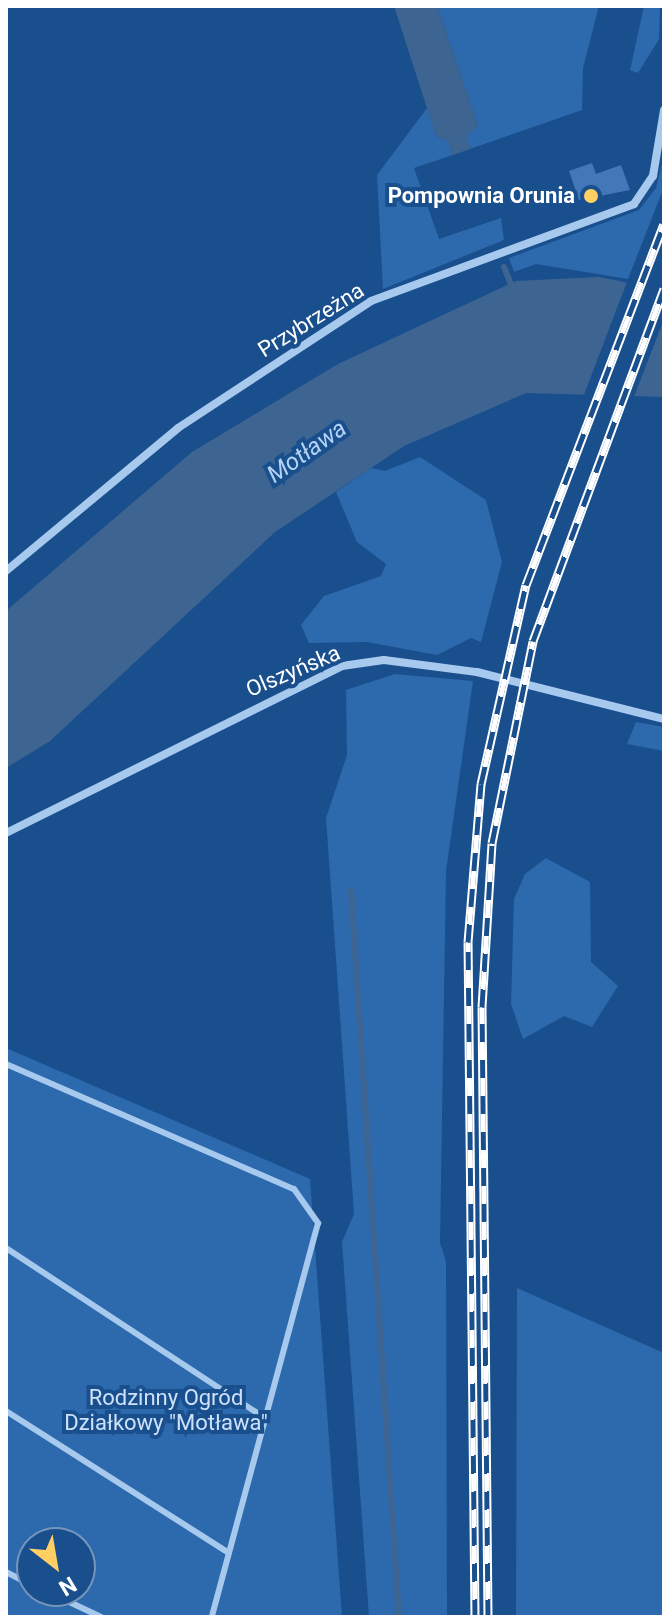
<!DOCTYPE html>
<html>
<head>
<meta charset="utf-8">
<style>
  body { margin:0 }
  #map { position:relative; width:670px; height:1623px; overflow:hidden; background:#1a4f8e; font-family:Roboto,sans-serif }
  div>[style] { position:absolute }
  .green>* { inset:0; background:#2c69ad }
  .water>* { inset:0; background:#3e6592 }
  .pier>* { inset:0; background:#1a4f8e }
  .stream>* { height:6px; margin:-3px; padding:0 3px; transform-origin:3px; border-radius:3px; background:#3e6592 }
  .building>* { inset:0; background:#4278b7 }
  .lane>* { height:6px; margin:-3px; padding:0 3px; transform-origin:3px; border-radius:3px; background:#a7c9ee }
  .street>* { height:8px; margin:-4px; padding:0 4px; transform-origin:4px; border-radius:4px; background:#a7c9ee }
  .rail>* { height:9px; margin-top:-4.5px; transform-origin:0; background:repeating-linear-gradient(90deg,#1a4f8e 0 18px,#fff 0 36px); box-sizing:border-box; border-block:2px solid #fff }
  .dots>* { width:22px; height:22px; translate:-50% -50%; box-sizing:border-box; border:4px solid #1a4f8e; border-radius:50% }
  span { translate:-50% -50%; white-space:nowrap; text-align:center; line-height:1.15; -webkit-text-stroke:8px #1a4f8e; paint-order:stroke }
  .poi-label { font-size:22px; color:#fff; font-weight:700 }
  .right { translate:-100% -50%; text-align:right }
  .street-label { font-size:22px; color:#fff }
  .park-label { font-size:22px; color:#cde2fa }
  .water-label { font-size:24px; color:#b3d3f5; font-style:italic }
  .frame { position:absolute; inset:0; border:8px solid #fff; pointer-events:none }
  .north { position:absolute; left:16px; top:1527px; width:80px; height:80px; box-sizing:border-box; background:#1a4f8e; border:2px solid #7695bb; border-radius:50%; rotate:149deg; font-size:22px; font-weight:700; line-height:32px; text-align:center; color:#fff }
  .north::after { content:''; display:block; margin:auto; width:28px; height:36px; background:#ffcf64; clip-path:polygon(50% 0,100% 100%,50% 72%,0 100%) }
</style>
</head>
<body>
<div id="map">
  <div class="green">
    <div style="clip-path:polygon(437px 6px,599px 6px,583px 68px,582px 110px,470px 149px,465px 135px,478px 125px)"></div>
    <div style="clip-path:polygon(644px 6px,660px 6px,659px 39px,638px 73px,630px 70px)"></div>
    <div style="clip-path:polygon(427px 108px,436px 136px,448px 141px,453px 155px,414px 168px,439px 239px,501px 218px,504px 240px,383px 289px,377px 175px)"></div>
    <div style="clip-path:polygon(664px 154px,664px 187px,628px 279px,536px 264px,514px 272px,509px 258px,639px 210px,656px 188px)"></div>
    <div style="clip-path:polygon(420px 457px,486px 500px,502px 562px,481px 642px,471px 638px,437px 655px,367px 642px,309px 643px,301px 625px,324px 596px,381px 576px,386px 564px,357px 542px,336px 492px,371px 468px,385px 471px)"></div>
    <div style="clip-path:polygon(395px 674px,473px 681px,446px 871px,440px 1243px,446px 1261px,447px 1617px,369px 1617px,342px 1242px,354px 1214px,326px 818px,347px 755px,346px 690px)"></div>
    <div style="clip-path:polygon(636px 722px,664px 727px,664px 751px,627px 744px)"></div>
    <div style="clip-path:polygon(546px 858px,590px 882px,591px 962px,618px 986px,592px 1027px,564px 1016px,523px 1039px,511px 1004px,514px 899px,525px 874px)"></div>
    <div style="clip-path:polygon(evenodd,6px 1048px,310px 1179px,342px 1617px,6px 1617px,6px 1048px,32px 1543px,80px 1543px,80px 1591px,32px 1591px,32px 1543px)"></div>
    <div style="clip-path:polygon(517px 1288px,664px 1353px,664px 1617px,516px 1617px)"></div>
  </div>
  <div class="water">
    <div style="clip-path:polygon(394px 6px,437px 6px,478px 125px,466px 136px,470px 149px,453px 155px,448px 141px,436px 136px)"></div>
    <div style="clip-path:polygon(599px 277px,664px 290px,664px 397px,526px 393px,404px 446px,275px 532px,50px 741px,6px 768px,6px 611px,192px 452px,338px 364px,516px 281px)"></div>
  </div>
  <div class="pier">
    <div style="clip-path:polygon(628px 279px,664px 286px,664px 319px,632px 402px,582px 400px)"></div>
  </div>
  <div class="stream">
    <div style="left:504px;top:267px;width:24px;rotate:68deg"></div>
    <div style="left:351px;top:891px;width:728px;rotate:86.22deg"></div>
  </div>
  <div class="building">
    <div style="clip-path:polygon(592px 163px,596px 174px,621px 165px,630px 190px,579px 200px,569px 171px)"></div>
  </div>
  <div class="lane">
    <div style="left:6px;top:1064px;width:314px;rotate:23.5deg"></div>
    <div style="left:294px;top:1189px;width:42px;rotate:54.8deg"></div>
    <div style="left:318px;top:1223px;width:408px;rotate:105.1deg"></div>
    <div style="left:6px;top:1248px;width:311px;rotate:33.3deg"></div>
    <div style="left:6px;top:1411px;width:264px;rotate:32.5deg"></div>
    <div style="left:6px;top:1572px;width:29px;rotate:27deg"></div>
    <div style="left:46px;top:1591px;width:61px;rotate:25.3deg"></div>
  </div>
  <div class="street">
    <div style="left:6px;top:571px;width:224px;rotate:-39.7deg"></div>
    <div style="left:178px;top:428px;width:231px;rotate:-33.3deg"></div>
    <div style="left:371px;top:301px;width:280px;rotate:-20.2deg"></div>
    <div style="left:634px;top:204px;width:34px;rotate:-56deg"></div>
    <div style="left:653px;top:176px;width:67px;rotate:-80.5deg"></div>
    <div style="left:6px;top:833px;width:375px;rotate:-26.4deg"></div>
    <div style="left:342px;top:666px;width:42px;rotate:-8.1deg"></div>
    <div style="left:384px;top:660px;width:94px;rotate:7.4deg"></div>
    <div style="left:477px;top:672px;width:193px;rotate:14.1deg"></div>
  </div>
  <div class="rail">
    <div style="left:475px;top:1617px;width:675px;rotate:-90.59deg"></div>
    <div style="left:468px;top:942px;width:159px;rotate:-85.3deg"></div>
    <div style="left:481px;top:784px;width:204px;rotate:-77.3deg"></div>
    <div style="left:526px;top:585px;width:386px;rotate:-69.1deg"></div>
    <div style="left:488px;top:1617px;width:610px;rotate:-90.56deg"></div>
    <div style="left:482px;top:1007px;width:164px;rotate:-86.5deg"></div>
    <div style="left:492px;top:843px;width:206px;rotate:-78.5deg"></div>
    <div style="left:533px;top:641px;width:376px;rotate:-69.6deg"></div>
  </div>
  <div class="dots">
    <div style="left:591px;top:196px;background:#ffcf64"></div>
  </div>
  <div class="poi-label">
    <span class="right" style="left:575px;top:196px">Pompownia Orunia</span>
  </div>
  <div class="street-label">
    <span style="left:311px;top:320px;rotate:-32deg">Przybrzeżna</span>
    <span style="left:293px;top:671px;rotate:-23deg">Olszyńska</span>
  </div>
  <div class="park-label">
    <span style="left:166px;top:1410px">Rodzinny Ogród<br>Działkowy "Motława"</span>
  </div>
  <div class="water-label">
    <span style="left:307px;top:452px;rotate:-35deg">Motława</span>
  </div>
  <div class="frame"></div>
  <div class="north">N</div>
</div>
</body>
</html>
